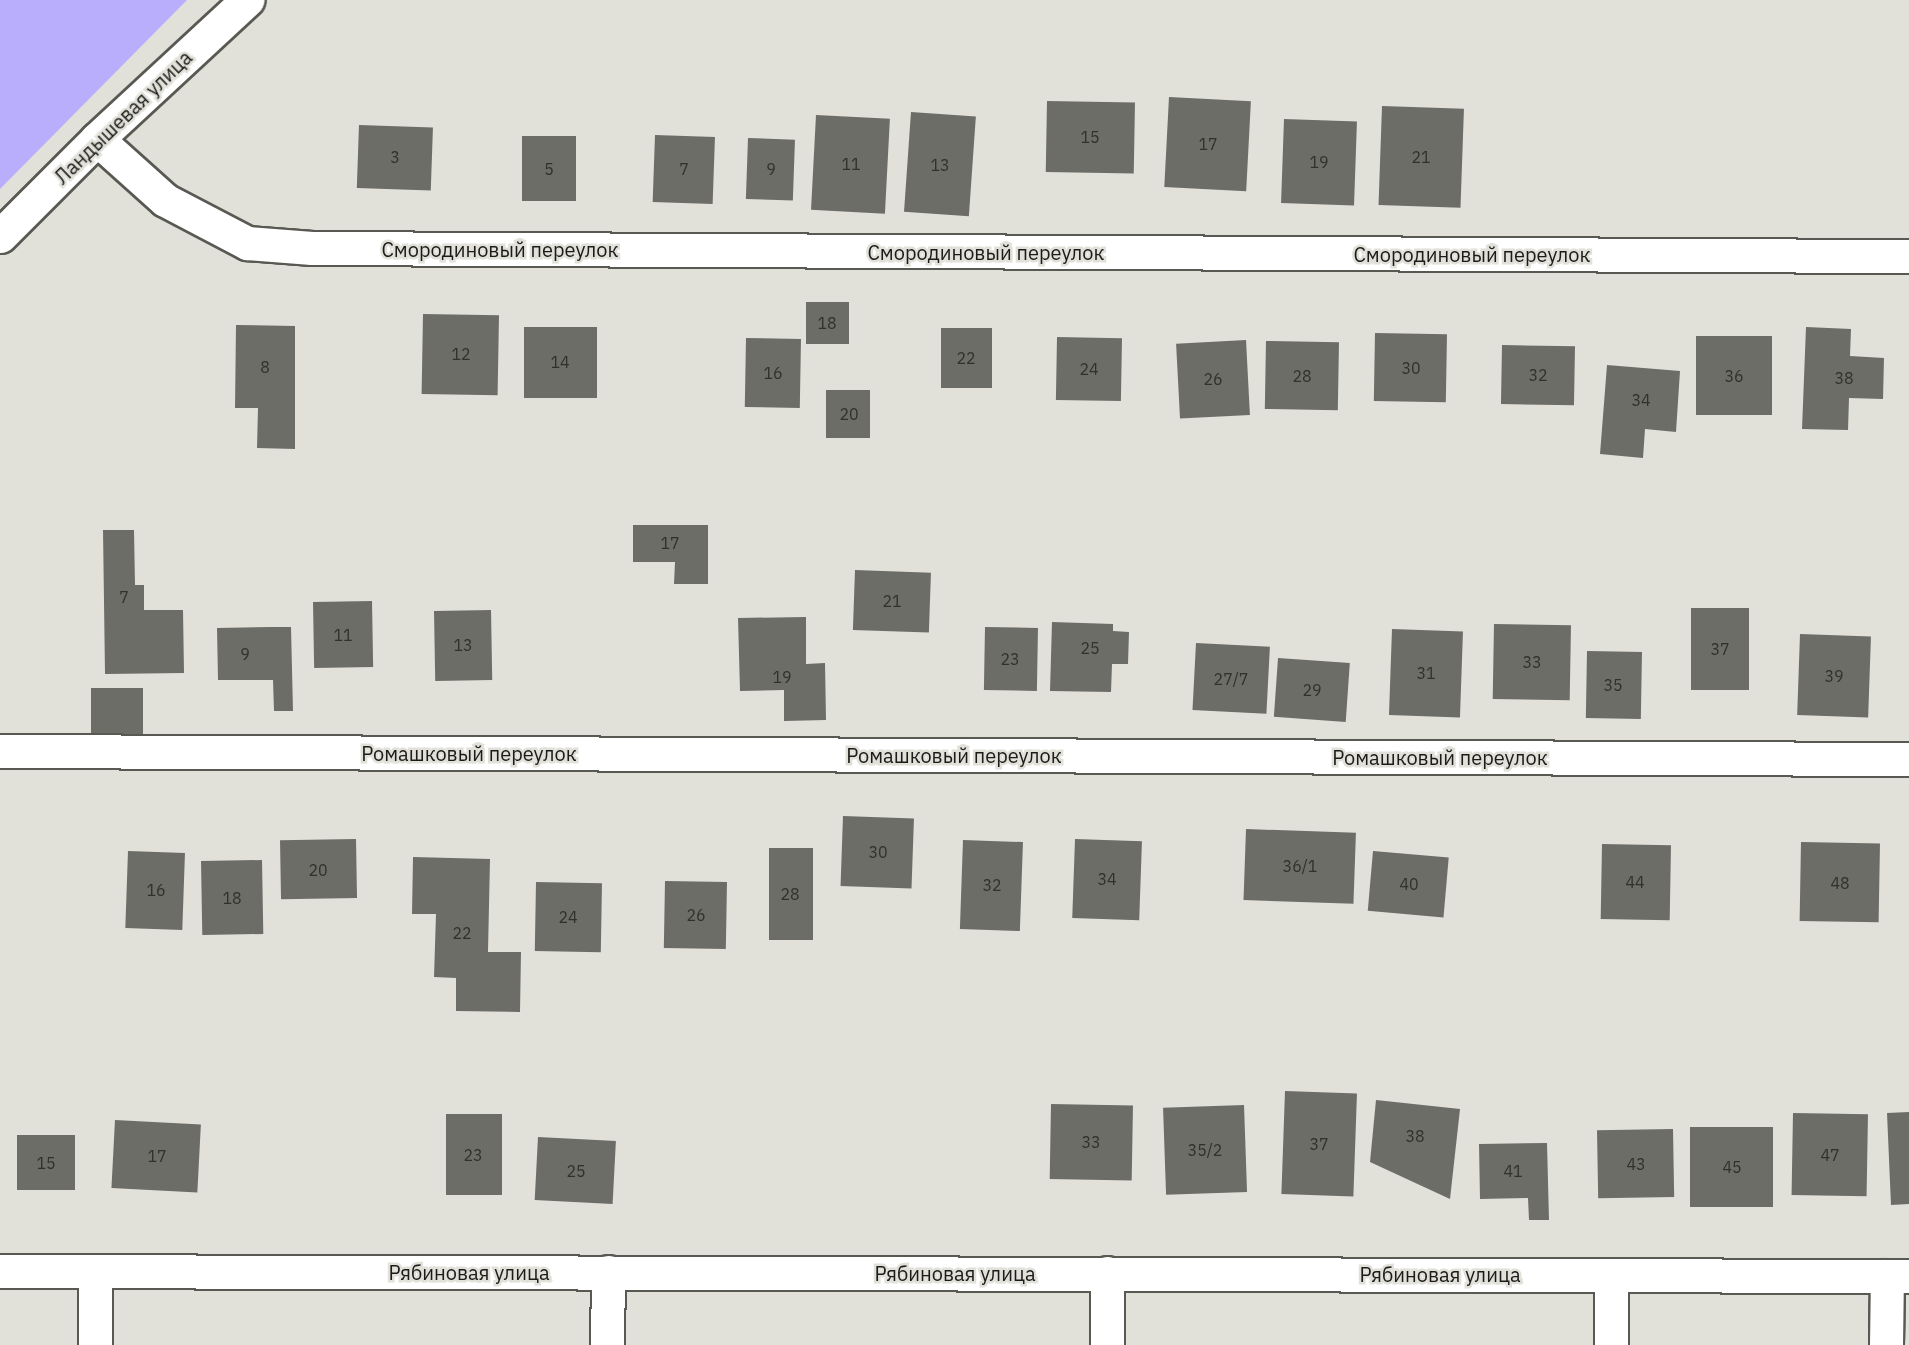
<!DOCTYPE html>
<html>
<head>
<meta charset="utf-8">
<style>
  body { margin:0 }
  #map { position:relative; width:1909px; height:1345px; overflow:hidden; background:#e1e1da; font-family:"IBM Plex Sans",sans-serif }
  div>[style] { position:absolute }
  .green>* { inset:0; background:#b8aefc }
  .building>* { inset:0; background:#6d6d67; transform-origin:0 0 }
  .roads { filter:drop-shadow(2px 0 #595953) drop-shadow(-2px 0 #595953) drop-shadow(0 2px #595953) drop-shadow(0 -2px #595953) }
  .street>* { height:33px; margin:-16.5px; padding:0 16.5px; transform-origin:16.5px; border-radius:16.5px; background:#fff }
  span { translate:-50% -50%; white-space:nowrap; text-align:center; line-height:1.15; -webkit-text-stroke:5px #e1e1da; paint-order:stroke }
  .number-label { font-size:16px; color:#30302c }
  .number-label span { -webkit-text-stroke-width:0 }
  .street-label { font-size:20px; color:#1c1b19 }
</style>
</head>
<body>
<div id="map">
  <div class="green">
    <div style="clip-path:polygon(0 0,187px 0,0 189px)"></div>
  </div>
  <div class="building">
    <div style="left:1169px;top:97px;width:82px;height:90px;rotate:3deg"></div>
    <div style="left:1047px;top:101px;width:88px;height:71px;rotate:1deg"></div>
    <div style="left:1382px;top:106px;width:82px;height:99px;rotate:2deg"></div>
    <div style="left:911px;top:112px;width:65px;height:100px;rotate:4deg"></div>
    <div style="left:816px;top:115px;width:74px;height:95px;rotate:3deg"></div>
    <div style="left:1284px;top:119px;width:73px;height:84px;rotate:2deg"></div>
    <div style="left:359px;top:125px;width:74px;height:63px;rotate:2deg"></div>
    <div style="left:655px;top:135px;width:60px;height:67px;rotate:2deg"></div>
    <div style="left:576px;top:136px;width:65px;height:54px;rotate:90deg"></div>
    <div style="left:748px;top:138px;width:47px;height:61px;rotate:2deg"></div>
    <div style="left:806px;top:302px;width:43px;height:42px"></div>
    <div style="left:423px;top:314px;width:76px;height:80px;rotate:1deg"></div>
    <div style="clip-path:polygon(236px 325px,295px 326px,295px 449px,257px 448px,258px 408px,235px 408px)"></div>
    <div style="left:524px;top:327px;width:73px;height:71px"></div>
    <div style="clip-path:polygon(1806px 327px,1851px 329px,1850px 356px,1884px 358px,1883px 399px,1849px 398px,1848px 430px,1802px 429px)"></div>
    <div style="left:941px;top:328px;width:51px;height:60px"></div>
    <div style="left:1375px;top:333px;width:72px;height:68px;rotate:1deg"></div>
    <div style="left:1696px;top:336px;width:76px;height:79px"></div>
    <div style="left:1057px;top:337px;width:65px;height:63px;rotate:1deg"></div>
    <div style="left:746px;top:338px;width:55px;height:69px;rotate:1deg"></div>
    <div style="left:1246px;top:340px;width:75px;height:70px;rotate:87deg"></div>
    <div style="left:1266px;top:341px;width:73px;height:68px;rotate:1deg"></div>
    <div style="left:1502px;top:345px;width:73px;height:59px;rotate:1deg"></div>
    <div style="clip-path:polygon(1607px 365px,1680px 371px,1676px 432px,1645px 429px,1643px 458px,1600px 454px)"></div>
    <div style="left:826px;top:390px;width:44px;height:48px"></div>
    <div style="clip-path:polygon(633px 525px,708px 525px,708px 584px,674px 584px,675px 562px,633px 562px)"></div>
    <div style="clip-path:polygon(103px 530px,134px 530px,135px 585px,144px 585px,144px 610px,183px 610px,184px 673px,105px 674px)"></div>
    <div style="left:855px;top:570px;width:76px;height:60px;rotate:2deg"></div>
    <div style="left:372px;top:601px;width:66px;height:59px;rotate:89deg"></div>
    <div style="left:1691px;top:608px;width:58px;height:82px"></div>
    <div style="left:491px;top:610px;width:70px;height:57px;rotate:89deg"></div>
    <div style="clip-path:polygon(806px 617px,806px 664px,825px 663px,826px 720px,784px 721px,784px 690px,740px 691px,738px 618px)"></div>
    <div style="clip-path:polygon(1052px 622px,1113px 624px,1113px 631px,1129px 632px,1128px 664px,1112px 664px,1111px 692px,1050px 691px)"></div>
    <div style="left:1494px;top:624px;width:77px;height:75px;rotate:1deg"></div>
    <div style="clip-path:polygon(273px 627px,291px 627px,293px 711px,274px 711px,273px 680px,218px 680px,217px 628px)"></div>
    <div style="left:985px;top:627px;width:53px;height:63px;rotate:1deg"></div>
    <div style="left:1392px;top:629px;width:71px;height:86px;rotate:2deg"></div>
    <div style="left:1800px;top:634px;width:71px;height:81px;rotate:2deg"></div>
    <div style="left:1196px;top:643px;width:74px;height:67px;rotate:3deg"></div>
    <div style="left:1587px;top:651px;width:55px;height:67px;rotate:1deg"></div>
    <div style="left:1278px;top:658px;width:72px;height:59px;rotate:4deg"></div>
    <div style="left:91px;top:688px;width:52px;height:50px"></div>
    <div style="left:843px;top:816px;width:71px;height:70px;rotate:2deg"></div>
    <div style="left:1246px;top:829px;width:110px;height:71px;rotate:2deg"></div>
    <div style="left:356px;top:839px;width:59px;height:76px;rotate:89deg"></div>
    <div style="left:1075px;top:839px;width:67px;height:79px;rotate:2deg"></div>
    <div style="left:963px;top:840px;width:60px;height:89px;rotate:2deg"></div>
    <div style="left:1801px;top:842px;width:79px;height:79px;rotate:1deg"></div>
    <div style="left:1602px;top:844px;width:69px;height:75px;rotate:1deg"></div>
    <div style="left:769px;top:848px;width:44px;height:92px"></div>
    <div style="left:128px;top:851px;width:57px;height:77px;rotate:2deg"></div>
    <div style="left:1373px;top:851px;width:76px;height:60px;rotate:5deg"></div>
    <div style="clip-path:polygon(413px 857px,490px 859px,488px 952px,521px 952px,520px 1012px,456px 1011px,456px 978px,434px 977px,436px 914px,412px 914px)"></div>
    <div style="left:262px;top:860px;width:74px;height:61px;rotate:89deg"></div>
    <div style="left:665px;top:881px;width:62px;height:67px;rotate:1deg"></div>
    <div style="left:536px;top:882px;width:66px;height:69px;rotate:1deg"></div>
    <div style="left:1285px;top:1091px;width:72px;height:103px;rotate:2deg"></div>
    <div style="clip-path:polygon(1376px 1100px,1460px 1109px,1450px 1199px,1370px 1162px)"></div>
    <div style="left:1051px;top:1104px;width:82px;height:75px;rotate:1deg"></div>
    <div style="left:1244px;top:1105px;width:87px;height:81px;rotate:88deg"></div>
    <div style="clip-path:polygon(1909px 1112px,1909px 1204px,1891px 1205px,1887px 1113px)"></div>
    <div style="left:1793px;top:1113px;width:75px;height:82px;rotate:1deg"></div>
    <div style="left:446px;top:1114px;width:56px;height:81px"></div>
    <div style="left:115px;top:1120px;width:86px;height:68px;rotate:3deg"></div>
    <div style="left:1690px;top:1127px;width:83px;height:80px"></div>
    <div style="left:1673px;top:1129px;width:68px;height:76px;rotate:89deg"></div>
    <div style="left:17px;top:1135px;width:58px;height:55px"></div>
    <div style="left:538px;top:1137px;width:78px;height:63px;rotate:3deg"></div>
    <div style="clip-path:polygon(1547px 1143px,1549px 1220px,1529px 1220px,1528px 1198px,1480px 1199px,1479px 1144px)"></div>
  </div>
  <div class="roads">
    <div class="street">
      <div style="left:97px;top:139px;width:91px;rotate:41.9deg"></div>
      <div style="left:165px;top:200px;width:93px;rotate:27.7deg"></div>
      <div style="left:247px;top:243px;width:65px;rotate:4.4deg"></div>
      <div style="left:312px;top:248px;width:1597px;rotate:0.29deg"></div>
      <div style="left:0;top:236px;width:137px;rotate:-45deg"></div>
      <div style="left:97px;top:139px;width:205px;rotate:-42.8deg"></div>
      <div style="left:0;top:751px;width:1909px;rotate:0.24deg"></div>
      <div style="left:0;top:1271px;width:1909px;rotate:0.15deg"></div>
      <div style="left:95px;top:1345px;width:73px;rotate:-90deg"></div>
      <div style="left:607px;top:1345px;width:73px;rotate:-89.2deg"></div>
      <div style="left:1107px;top:1345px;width:72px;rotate:-90deg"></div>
      <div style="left:1611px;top:1345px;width:70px;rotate:-90deg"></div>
      <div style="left:1886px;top:1345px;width:69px;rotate:-89.2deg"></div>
    </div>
  </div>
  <div class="number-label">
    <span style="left:1090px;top:137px">15</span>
    <span style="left:1208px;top:144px">17</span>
    <span style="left:395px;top:157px">3</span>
    <span style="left:1421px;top:157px">21</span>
    <span style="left:1319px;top:162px">19</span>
    <span style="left:851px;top:164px">11</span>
    <span style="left:940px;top:165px">13</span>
    <span style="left:549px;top:169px">5</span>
    <span style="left:684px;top:169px">7</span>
    <span style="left:771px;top:169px">9</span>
    <span style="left:827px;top:323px">18</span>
    <span style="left:461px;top:354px">12</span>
    <span style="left:966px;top:358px">22</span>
    <span style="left:560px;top:362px">14</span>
    <span style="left:265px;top:367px">8</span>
    <span style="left:1411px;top:368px">30</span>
    <span style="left:1089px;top:369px">24</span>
    <span style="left:773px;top:373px">16</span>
    <span style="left:1538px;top:375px">32</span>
    <span style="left:1302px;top:376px">28</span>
    <span style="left:1734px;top:376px">36</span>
    <span style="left:1844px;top:378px">38</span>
    <span style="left:1213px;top:379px">26</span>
    <span style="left:1641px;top:400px">34</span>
    <span style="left:849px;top:414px">20</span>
    <span style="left:670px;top:543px">17</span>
    <span style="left:124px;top:597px">7</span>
    <span style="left:892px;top:601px">21</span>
    <span style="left:343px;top:635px">11</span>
    <span style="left:463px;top:645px">13</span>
    <span style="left:1090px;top:648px">25</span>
    <span style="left:1720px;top:649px">37</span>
    <span style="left:245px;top:654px">9</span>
    <span style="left:1010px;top:659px">23</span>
    <span style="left:1532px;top:662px">33</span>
    <span style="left:1426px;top:673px">31</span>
    <span style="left:1834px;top:676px">39</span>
    <span style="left:782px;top:677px">19</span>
    <span style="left:1231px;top:679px">27/7</span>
    <span style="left:1613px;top:685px">35</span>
    <span style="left:1312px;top:690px">29</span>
    <span style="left:878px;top:852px">30</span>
    <span style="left:1300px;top:866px">36/1</span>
    <span style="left:318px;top:870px">20</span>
    <span style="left:1107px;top:879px">34</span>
    <span style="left:1635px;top:882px">44</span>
    <span style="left:1840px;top:883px">48</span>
    <span style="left:1409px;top:884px">40</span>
    <span style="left:992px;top:885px">32</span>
    <span style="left:156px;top:890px">16</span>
    <span style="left:790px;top:894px">28</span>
    <span style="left:232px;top:898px">18</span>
    <span style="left:696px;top:915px">26</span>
    <span style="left:568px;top:917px">24</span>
    <span style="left:462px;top:933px">22</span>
    <span style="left:1415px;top:1136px">38</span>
    <span style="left:1091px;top:1142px">33</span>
    <span style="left:1319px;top:1144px">37</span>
    <span style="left:1205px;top:1150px">35/2</span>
    <span style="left:473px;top:1155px">23</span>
    <span style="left:1830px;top:1155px">47</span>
    <span style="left:157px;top:1156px">17</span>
    <span style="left:46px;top:1163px">15</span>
    <span style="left:1636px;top:1164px">43</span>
    <span style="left:1732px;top:1167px">45</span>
    <span style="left:576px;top:1171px">25</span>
    <span style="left:1513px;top:1171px">41</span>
  </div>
  <div class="street-label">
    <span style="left:123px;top:117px;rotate:-44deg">Ландышевая улица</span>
    <span style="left:500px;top:249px">Смородиновый переулок</span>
    <span style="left:986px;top:252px">Смородиновый переулок</span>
    <span style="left:1472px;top:254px">Смородиновый переулок</span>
    <span style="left:469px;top:753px">Ромашковый переулок</span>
    <span style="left:954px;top:755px">Ромашковый переулок</span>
    <span style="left:1440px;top:757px">Ромашковый переулок</span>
    <span style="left:469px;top:1272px">Рябиновая улица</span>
    <span style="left:955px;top:1273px">Рябиновая улица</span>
    <span style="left:1440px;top:1274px">Рябиновая улица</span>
  </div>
</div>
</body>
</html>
